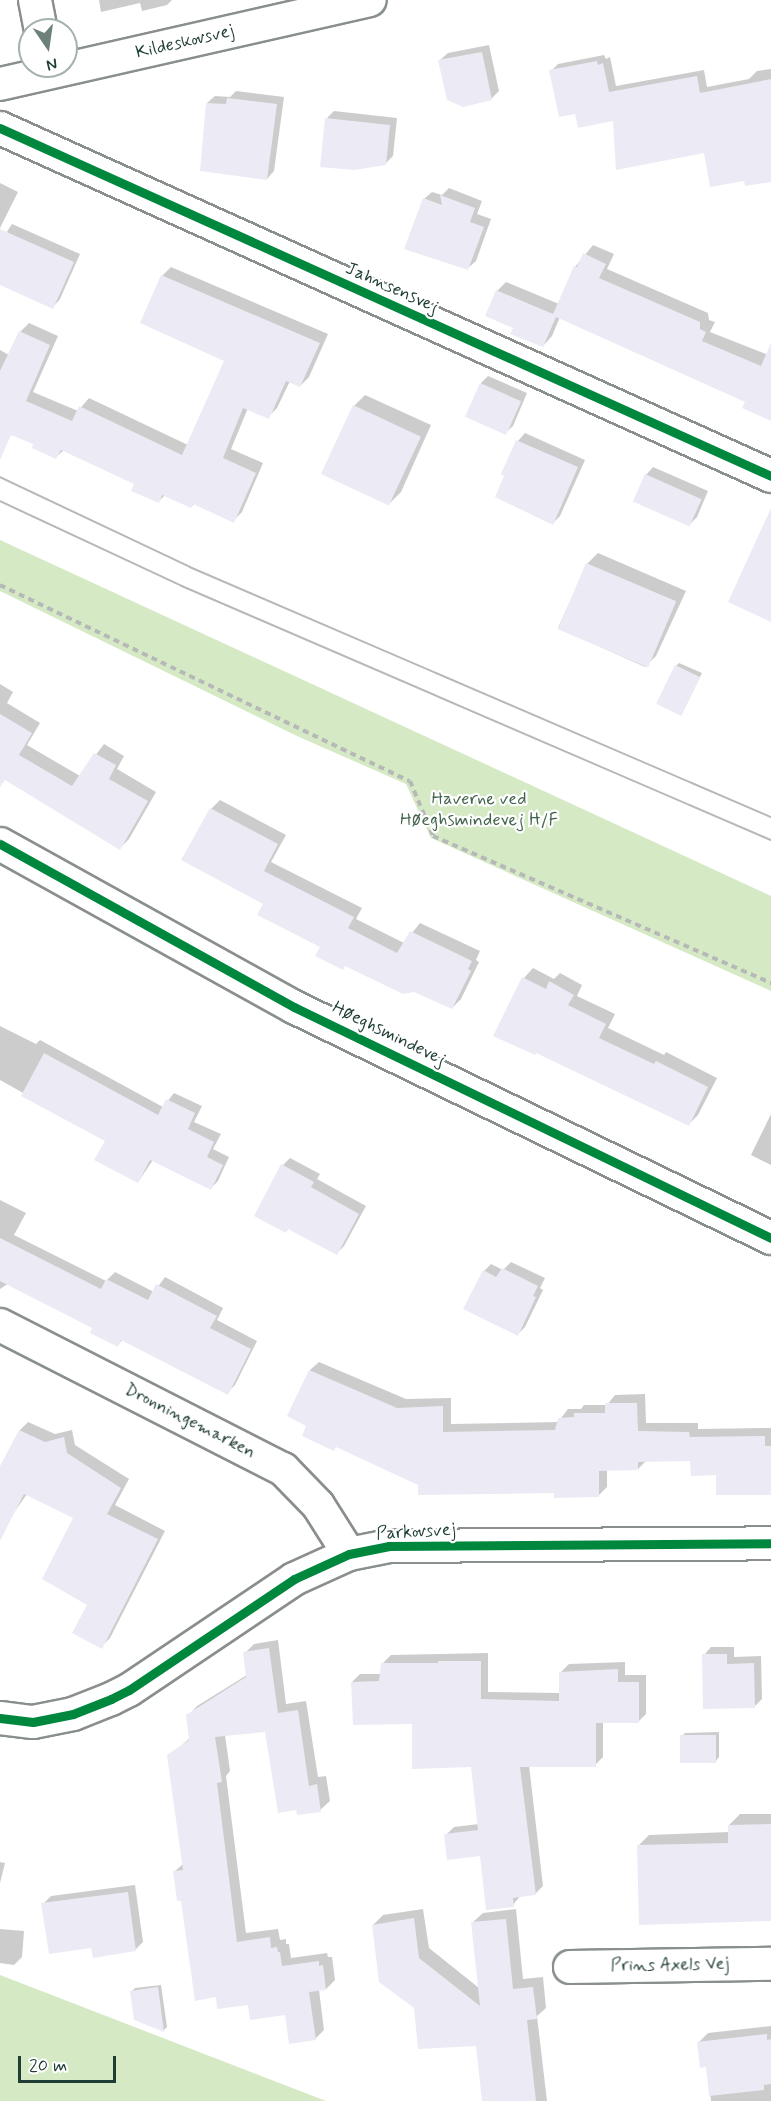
<!DOCTYPE html>
<html>
<head>
<meta charset="utf-8">
<style>
  body { margin:0 }
  #map { position:relative; width:771px; height:2101px; overflow:hidden; background:#fff; font-family:Mynerve,sans-serif }
  div>[style] { position:absolute }
  .green>* { inset:0; background:#d4e9c4 }
  .shadow>* { inset:0; background:#0003 }
  .building>* { inset:0; background:#ecebf5; transform-origin:0 0 }
  .path>* { height:4px; margin-top:-2px; transform-origin:0; background:repeating-linear-gradient(90deg,#b6b9b8 0 6px,transparent 0 10.5px) }
  .roads { filter:drop-shadow(2px 0 #898f8d) drop-shadow(-2px 0 #898f8d) drop-shadow(0 2px #898f8d) drop-shadow(0 -2px #898f8d) }
  .minor>* { height:32px; margin:-16px; padding:0 16px; transform-origin:16px; border-radius:16px; background:#fff }
  .tram>* { height:1.5px; margin:-0.75px; padding:0 0.75px; transform-origin:0.75px; border-radius:0.75px; background:#b6b9b8 }
  .cycleway>* { height:9px; margin:-4.5px; padding:0 4.5px; transform-origin:4.5px; border-radius:4.5px; background:#00873e }
  span { translate:-50% -50%; white-space:nowrap; text-align:center; line-height:1.15; -webkit-text-stroke:4.5px #fff; paint-order:stroke }
  .street-label { font-size:18px; color:#1f3d34 }
  .park-label { font-size:18px; color:#43644c }
  .north { position:absolute; left:18px; top:18px; width:60px; height:60px; box-sizing:border-box; background:#fff; border:2px solid #a5b1ae; border-radius:50%; rotate:167deg; font-size:16px; font-weight:700; line-height:24px; text-align:center; color:#1f3d34 }
  .north::after { content:''; display:block; margin:auto; width:21px; height:27px; background:#6d817b; clip-path:polygon(50% 0,100% 100%,50% 72%,0 100%) }
  .scale { position:absolute; left:18px; top:2056px; width:98px; height:27px; box-sizing:border-box; border:3px solid #1f3d34; border-top:0; padding-left:8px; font-size:18px; line-height:21px; white-space:nowrap; color:#1f3d34; -webkit-text-stroke:4px #fff; paint-order:stroke }
</style>
</head>
<body>
<div id="map">
  <div class="green">
    <div style="clip-path:polygon(0 540px,771px 896px,771px 991px,431px 838px,406px 784px,297px 736px,0 591px)"></div>
    <div style="clip-path:polygon(0 1975px,326px 2101px,0 2101px)"></div>
  </div>
  <div class="shadow">
    <div style="clip-path:polygon(99px 0,172px 0,167px 5px,142px 11px,140px 3px,101px 12px)"></div>
    <div style="clip-path:polygon(489px 45px,499px 91px,491px 99px,440px 60px,448px 53px)"></div>
    <div style="clip-path:polygon(604px 55px,606px 59px,610px 57px,616px 86px,704px 70px,707px 87px,749px 79px,757px 71px,771px 69px,771px 130px,705px 151px,615px 119px,576px 112px,551px 71px,558px 64px)"></div>
    <div style="clip-path:polygon(236px 91px,284px 97px,274px 171px,267px 179px,207px 103px,215px 96px,230px 97px)"></div>
    <div style="clip-path:polygon(334px 111px,397px 118px,393px 156px,385px 164px,327px 118px)"></div>
    <div style="clip-path:polygon(0 183px,18px 192px,0 228px)"></div>
    <div style="clip-path:polygon(449px 188px,482px 201px,477px 214px,491px 219px,476px 261px,468px 268px,424px 199px,432px 192px,442px 195px)"></div>
    <div style="clip-path:polygon(12px 224px,80px 254px,60px 299px,53px 307px,0 283px,0 242px)"></div>
    <div style="clip-path:polygon(593px 245px,614px 254px,607px 269px,708px 313px,709px 320px,715px 322px,710px 332px,771px 356px,771px 419px,747px 401px,560px 317px,552px 336px,543px 346px,515px 327px,497px 291px,506px 282px,559px 304px,575px 267px)"></div>
    <div style="clip-path:polygon(171px 267px,328px 334px,309px 377px,300px 386px,290px 381px,277px 408px,268px 417px,248px 408px,231px 449px,263px 463px,242px 512px,233px 521px,195px 503px,191px 507px,165px 495px,158px 502px,136px 484px,64px 450px,55px 458px,0 414px,0 350px,9px 355px,20px 332px,29px 323px,58px 336px,33px 392px,78px 411px,89px 398px,188px 445px,226px 360px,162px 276px)"></div>
    <div style="clip-path:polygon(488px 376px,527px 393px,513px 426px,505px 433px,481px 383px)"></div>
    <div style="clip-path:polygon(365px 395px,431px 425px,401px 492px,390px 503px,354px 406px)"></div>
    <div style="clip-path:polygon(525px 433px,585px 460px,560px 516px,552px 524px,518px 441px)"></div>
    <div style="clip-path:polygon(653px 467px,708px 491px,697px 517px,689px 525px,646px 475px)"></div>
    <div style="clip-path:polygon(598px 553px,686px 591px,656px 656px,645px 667px,558px 628px,587px 564px)"></div>
    <div style="clip-path:polygon(679px 663px,702px 673px,681px 714px,676px 666px)"></div>
    <div style="clip-path:polygon(0 684px,13px 692px,7px 703px,40px 723px,27px 745px,80px 776px,104px 744px,124px 756px,117px 769px,156px 792px,129px 839px,120px 848px,0 774px)"></div>
    <div style="clip-path:polygon(220px 800px,286px 835px,271px 862px,362px 908px,356px 919px,404px 943px,420px 923px,480px 951px,476px 960px,479px 962px,461px 999px,452px 1008px,322px 946px,265px 903px,211px 809px)"></div>
    <div style="clip-path:polygon(533px 968px,554px 979px,560px 973px,582px 985px,577px 996px,615px 1014px,608px 1028px,664px 1055px,666px 1052px,717px 1078px,698px 1115px,689px 1124px,537px 1051px,495px 1035px,524px 978px)"></div>
    <div style="clip-path:polygon(0 1026px,36px 1044px,40px 1040px,163px 1107px,174px 1093px,202px 1106px,194px 1122px,221px 1134px,213px 1149px,229px 1157px,218px 1181px,211px 1188px,153px 1160px,138px 1182px,107px 1140px,0 1080px)"></div>
    <div style="clip-path:polygon(771px 1114px,771px 1165px,751px 1155px)"></div>
    <div style="clip-path:polygon(290px 1158px,320px 1174px,317px 1179px,366px 1206px,344px 1246px,337px 1253px,289px 1228px,286px 1231px,283px 1165px)"></div>
    <div style="clip-path:polygon(0 1200px,26px 1213px,14px 1235px,106px 1281px,115px 1272px,154px 1292px,165px 1277px,223px 1308px,217px 1320px,257px 1341px,235px 1385px,227px 1393px,123px 1339px,118px 1345px,94px 1327px,9px 1283px,0 1289px)"></div>
    <div style="clip-path:polygon(511px 1262px,545px 1278px,540px 1288px,543px 1290px,525px 1327px,518px 1334px,484px 1271px,491px 1264px,503px 1270px)"></div>
    <div style="clip-path:polygon(319px 1362px,406px 1399px,451px 1398px,451px 1424px,558px 1422px,568px 1409px,581px 1409px,584px 1405px,607px 1405px,615px 1395px,645px 1394px,646px 1423px,698px 1423px,698px 1429px,771px 1428px,771px 1493px,717px 1474px,692px 1459px,646px 1461px,638px 1469px,607px 1469px,607px 1487px,598px 1496px,419px 1484px,308px 1425px,310px 1370px)"></div>
    <div style="clip-path:polygon(28px 1422px,55px 1434px,72px 1430px,75px 1445px,129px 1479px,115px 1505px,165px 1531px,110px 1638px,101px 1647px,89px 1605px,75px 1517px,27px 1494px,15px 1511px,0 1503px,0 1469px,20px 1430px)"></div>
    <div style="clip-path:polygon(278px 1640px,286px 1704px,306px 1701px,318px 1777px,326px 1776px,330px 1801px,320px 1810px,266px 1730px,225px 1735px,230px 1771px,226px 1776px,246px 1933px,278px 1929px,280px 1940px,286px 1939px,286px 1944px,289px 1944px,291px 1958px,327px 1953px,328px 1957px,332px 1957px,335px 1980px,326px 1989px,319px 1990px,324px 2030px,315px 2039px,286px 2013px,217px 1996px,174px 1872px,184px 1863px,169px 1756px,190px 1738px,188px 1716px,197px 1706px,247px 1675px,245px 1653px,254px 1644px)"></div>
    <div style="clip-path:polygon(711px 1647px,734px 1647px,734px 1657px,761px 1656px,762px 1699px,754px 1707px,704px 1655px)"></div>
    <div style="clip-path:polygon(488px 1653px,488px 1692px,561px 1693px,561px 1672px,569px 1664px,625px 1662px,625px 1675px,646px 1675px,646px 1714px,638px 1722px,603px 1722px,603px 1757px,595px 1765px,529px 1765px,543px 1886px,535px 1894px,521px 1895px,513px 1905px,482px 1854px,446px 1835px,454px 1827px,479px 1824px,473px 1766px,352px 1682px,360px 1674px,382px 1674px,383px 1663px,391px 1655px)"></div>
    <div style="clip-path:polygon(719px 1732px,719px 1757px,716px 1761px,682px 1736px,685px 1733px)"></div>
    <div style="clip-path:polygon(740px 1814px,771px 1814px,771px 1919px,638px 1846px,649px 1835px,729px 1832px,729px 1825px)"></div>
    <div style="clip-path:polygon(0 1862px,5px 1863px,0 1883px)"></div>
    <div style="clip-path:polygon(135px 1885px,143px 1942px,135px 1950px,92px 1946px,43px 1904px,51px 1896px)"></div>
    <div style="clip-path:polygon(423px 1909px,429px 1948px,479px 1988px,472px 1923px,483px 1913px,516px 1909px,523px 1979px,543px 1977px,546px 2008px,537px 2016px,547px 2101px,484px 2101px,477px 2045px,415px 2007px,373px 1925px,383px 1915px)"></div>
    <div style="clip-path:polygon(0 1929px,24px 1931px,22px 1957px,14px 1965px,0 1963px)"></div>
    <div style="clip-path:polygon(161px 1985px,167px 2027px,164px 2030px,135px 2019px,131px 1992px,135px 1988px)"></div>
    <div style="clip-path:polygon(771px 2026px,771px 2101px,711px 2101px,707px 2065px,699px 2042px,708px 2033px)"></div>
  </div>
  <div class="building">
    <div style="clip-path:polygon(482px 52px,492px 100px,463px 107px,447px 100px,438px 60px)"></div>
    <div style="clip-path:polygon(597px 61px,598px 65px,603px 63px,609px 92px,697px 76px,700px 93px,771px 79px,771px 182px,745px 186px,744px 181px,710px 187px,704px 153px,616px 170px,613px 121px,578px 128px,575px 114px,559px 117px,549px 70px)"></div>
    <div style="clip-path:polygon(227px 98px,277px 104px,267px 180px,200px 171px,206px 103px,226px 104px)"></div>
    <div style="clip-path:polygon(325px 118px,390px 125px,386px 165px,354px 170px,320px 167px)"></div>
    <div style="clip-path:polygon(440px 195px,475px 208px,470px 222px,484px 227px,468px 270px,404px 249px,423px 198px,442px 205px)"></div>
    <div style="clip-path:polygon(0 229px,74px 262px,53px 309px,0 285px)"></div>
    <div style="clip-path:polygon(583px 253px,606px 264px,599px 278px,700px 322px,700px 329px,706px 332px,702px 341px,761px 366px,771px 343px,771px 421px,742px 408px,745px 402px,556px 317px,543px 347px,510px 334px,513px 328px,485px 316px,496px 290px,553px 314px,574px 266px,577px 267px)"></div>
    <div style="clip-path:polygon(161px 275px,320px 343px,300px 387px,286px 381px,269px 419px,243px 408px,223px 458px,256px 473px,234px 523px,193px 504px,191px 508px,162px 495px,159px 503px,131px 491px,134px 484px,61px 450px,56px 459px,32px 448px,33px 444px,11px 435px,0 460px,0 371px,19px 331px,50px 345px,26px 401px,72px 421px,79px 406px,182px 455px,224px 361px,140px 323px)"></div>
    <div style="left:480px;top:383px;width:45px;height:37px;rotate:24deg"></div>
    <div style="left:353px;top:405px;width:75px;height:76px;rotate:25deg"></div>
    <div style="clip-path:polygon(516px 440px,578px 467px,553px 525px,495px 497px,504px 476px,501px 474px)"></div>
    <div style="left:645px;top:474px;width:62px;height:30px;rotate:24deg"></div>
    <div style="clip-path:polygon(771px 508px,771px 622px,728px 602px)"></div>
    <div style="left:586px;top:563px;width:98px;height:72px;rotate:23deg"></div>
    <div style="left:675px;top:665px;width:28px;height:43px;rotate:26deg"></div>
    <div style="clip-path:polygon(0 714px,32px 733px,19px 755px,72px 786px,94px 753px,116px 765px,109px 779px,148px 801px,120px 850px,5px 780px,0 787px)"></div>
    <div style="clip-path:polygon(210px 808px,278px 844px,264px 871px,354px 917px,348px 928px,397px 953px,410px 931px,472px 961px,468px 969px,471px 971px,452px 1009px,414px 992px,403px 994px,345px 966px,343px 970px,315px 956px,320px 947px,257px 915px,263px 904px,181px 860px)"></div>
    <div style="clip-path:polygon(522px 977px,546px 989px,549px 981px,574px 995px,568px 1005px,606px 1024px,599px 1038px,654px 1064px,656px 1061px,708px 1087px,689px 1126px,536px 1053px,535px 1055px,493px 1036px)"></div>
    <div style="clip-path:polygon(44px 1053px,158px 1115px,166px 1099px,195px 1113px,188px 1129px,214px 1142px,207px 1157px,223px 1165px,211px 1190px,150px 1160px,138px 1183px,94px 1160px,105px 1141px,21px 1096px)"></div>
    <div style="clip-path:polygon(281px 1164px,314px 1182px,311px 1187px,359px 1214px,337px 1255px,288px 1229px,286px 1233px,254px 1216px)"></div>
    <div style="clip-path:polygon(0 1238px,101px 1289px,106px 1279px,148px 1300px,156px 1284px,217px 1316px,210px 1328px,251px 1349px,228px 1395px,121px 1340px,118px 1347px,90px 1333px,92px 1328px,0 1281px)"></div>
    <div style="clip-path:polygon(502px 1268px,538px 1286px,533px 1296px,536px 1297px,518px 1336px,463px 1309px,483px 1270px,496px 1277px)"></div>
    <div style="clip-path:polygon(309px 1370px,397px 1408px,443px 1406px,443px 1432px,555px 1430px,558px 1418px,574px 1417px,574px 1413px,605px 1413px,605px 1403px,637px 1403px,638px 1431px,689px 1432px,690px 1437px,765px 1436px,765px 1446px,771px 1446px,771px 1495px,716px 1495px,716px 1475px,691px 1476px,690px 1461px,638px 1462px,638px 1470px,599px 1471px,599px 1497px,554px 1498px,554px 1493px,418px 1495px,418px 1485px,336px 1447px,334px 1451px,302px 1436px,306px 1426px,287px 1416px)"></div>
    <div style="clip-path:polygon(19px 1430px,45px 1442px,64px 1437px,67px 1453px,121px 1488px,107px 1514px,158px 1539px,102px 1649px,72px 1633px,87px 1605px,42px 1579px,73px 1518px,24px 1494px,0 1541px,0 1466px)"></div>
    <div style="clip-path:polygon(269px 1648px,278px 1713px,298px 1710px,309px 1786px,317px 1784px,321px 1812px,297px 1815px,296px 1810px,278px 1813px,265px 1732px,215px 1737px,222px 1782px,217px 1783px,237px 1942px,270px 1937px,271px 1948px,277px 1947px,278px 1952px,280px 1952px,282px 1966px,319px 1961px,319px 1966px,323px 1965px,326px 1990px,309px 1992px,316px 2040px,289px 2044px,285px 2015px,250px 2020px,248px 2005px,217px 2009px,216px 1997px,195px 2001px,181px 1901px,177px 1901px,173px 1871px,183px 1870px,167px 1755px,189px 1740px,186px 1715px,246px 1677px,243px 1652px)"></div>
    <div style="clip-path:polygon(702px 1654px,727px 1654px,727px 1664px,754px 1663px,755px 1708px,703px 1709px)"></div>
    <div style="clip-path:polygon(438px 1661px,481px 1661px,481px 1699px,559px 1701px,559px 1672px,618px 1669px,618px 1682px,639px 1682px,639px 1723px,596px 1723px,596px 1767px,520px 1767px,536px 1895px,513px 1898px,514px 1907px,486px 1910px,480px 1856px,447px 1860px,444px 1834px,478px 1830px,471px 1767px,412px 1769px,412px 1724px,353px 1725px,351px 1682px,379px 1681px,381px 1663px,438px 1663px)"></div>
    <div style="left:680px;top:1735px;width:36px;height:28px"></div>
    <div style="clip-path:polygon(771px 1824px,771px 1921px,639px 1925px,637px 1845px,728px 1843px,728px 1825px)"></div>
    <div style="clip-path:polygon(128px 1892px,136px 1951px,93px 1958px,91px 1948px,49px 1954px,41px 1903px)"></div>
    <div style="clip-path:polygon(414px 1918px,419px 1958px,480px 2006px,471px 1922px,506px 1919px,513px 1989px,533px 1987px,537px 2019px,527px 2020px,536px 2101px,482px 2101px,476px 2046px,418px 2049px,414px 2008px,379px 1982px,372px 1925px)"></div>
    <div style="clip-path:polygon(158px 1987px,164px 2032px,134px 2020px,130px 1991px)"></div>
    <div style="clip-path:polygon(767px 2034px,767px 2040px,771px 2039px,771px 2084px,764px 2085px,764px 2090px,709px 2096px,706px 2067px,700px 2068px,697px 2042px)"></div>
  </div>
  <div class="path">
    <div style="left:0;top:585px;width:454px;rotate:25.6deg"></div>
    <div style="left:410px;top:781px;width:60px;rotate:67.3deg"></div>
    <div style="left:433px;top:836px;width:369px;rotate:23.5deg"></div>
  </div>
  <div class="roads">
    <div class="minor">
      <div style="left:35px;top:0;width:31px;rotate:79deg"></div>
      <div style="left:0;top:84px;width:379px;rotate:-12.8deg"></div>
      <div style="left:0;top:128px;width:846px;rotate:24.29deg"></div>
      <div style="left:0;top:844px;width:336px;rotate:29deg"></div>
      <div style="left:294px;top:1007px;width:530px;rotate:25.84deg"></div>
      <div style="left:0;top:1325px;width:318px;rotate:27deg"></div>
      <div style="left:283px;top:1469px;width:50px;rotate:45.8deg"></div>
      <div style="left:318px;top:1505px;width:58px;rotate:57.7deg"></div>
      <div style="left:0;top:1718px;width:33px;rotate:7deg"></div>
      <div style="left:33px;top:1722px;width:41px;rotate:-11.3deg"></div>
      <div style="left:73px;top:1714px;width:41px;rotate:-21.5deg"></div>
      <div style="left:111px;top:1699px;width:20px;rotate:-27deg"></div>
      <div style="left:129px;top:1690px;width:199px;rotate:-33.9deg"></div>
      <div style="left:294px;top:1579px;width:60px;rotate:-24.4deg"></div>
      <div style="left:349px;top:1554px;width:41px;rotate:-11.3deg"></div>
      <div style="left:389px;top:1546px;width:382px;rotate:-0.4deg"></div>
      <div style="left:570px;top:1967px;width:201px;rotate:-0.9deg"></div>
    </div>
  </div>
  <div class="tram">
    <div style="left:0;top:477px;width:210px;rotate:25.3deg"></div>
    <div style="left:190px;top:567px;width:633px;rotate:23.28deg"></div>
    <div style="left:0;top:501px;width:201px;rotate:25deg"></div>
    <div style="left:182px;top:586px;width:641px;rotate:23.33deg"></div>
  </div>
  <div class="cycleway">
    <div style="left:0;top:128px;width:846px;rotate:24.29deg"></div>
    <div style="left:0;top:844px;width:336px;rotate:29deg"></div>
    <div style="left:294px;top:1007px;width:530px;rotate:25.84deg"></div>
    <div style="left:0;top:1718px;width:33px;rotate:7deg"></div>
    <div style="left:33px;top:1722px;width:41px;rotate:-11.3deg"></div>
    <div style="left:73px;top:1714px;width:41px;rotate:-21.5deg"></div>
    <div style="left:111px;top:1699px;width:20px;rotate:-27deg"></div>
    <div style="left:129px;top:1690px;width:199px;rotate:-33.9deg"></div>
    <div style="left:294px;top:1579px;width:60px;rotate:-24.4deg"></div>
    <div style="left:349px;top:1554px;width:41px;rotate:-11.3deg"></div>
    <div style="left:389px;top:1546px;width:382px;rotate:-0.4deg"></div>
  </div>
  <div class="street-label">
    <span style="left:185px;top:42px;rotate:-13deg">Kildeskovsvej</span>
    <span style="left:392px;top:288px;rotate:24deg">Jahnsensvej</span>
    <span style="left:389px;top:1034px;rotate:26deg">Høeghsmindevej</span>
    <span style="left:190px;top:1421px;rotate:27deg">Dronningemarken</span>
    <span style="left:416px;top:1532px;rotate:-3deg">Parkovsvej</span>
    <span style="left:670px;top:1965px;rotate:-1deg">Prins Axels Vej</span>
  </div>
  <div class="park-label">
    <span style="left:479px;top:810px">Haverne ved<br>Høeghsmindevej H/F</span>
  </div>
  <div class="north">N</div>
  <div class="scale">20 m</div>
</div>
</body>
</html>
